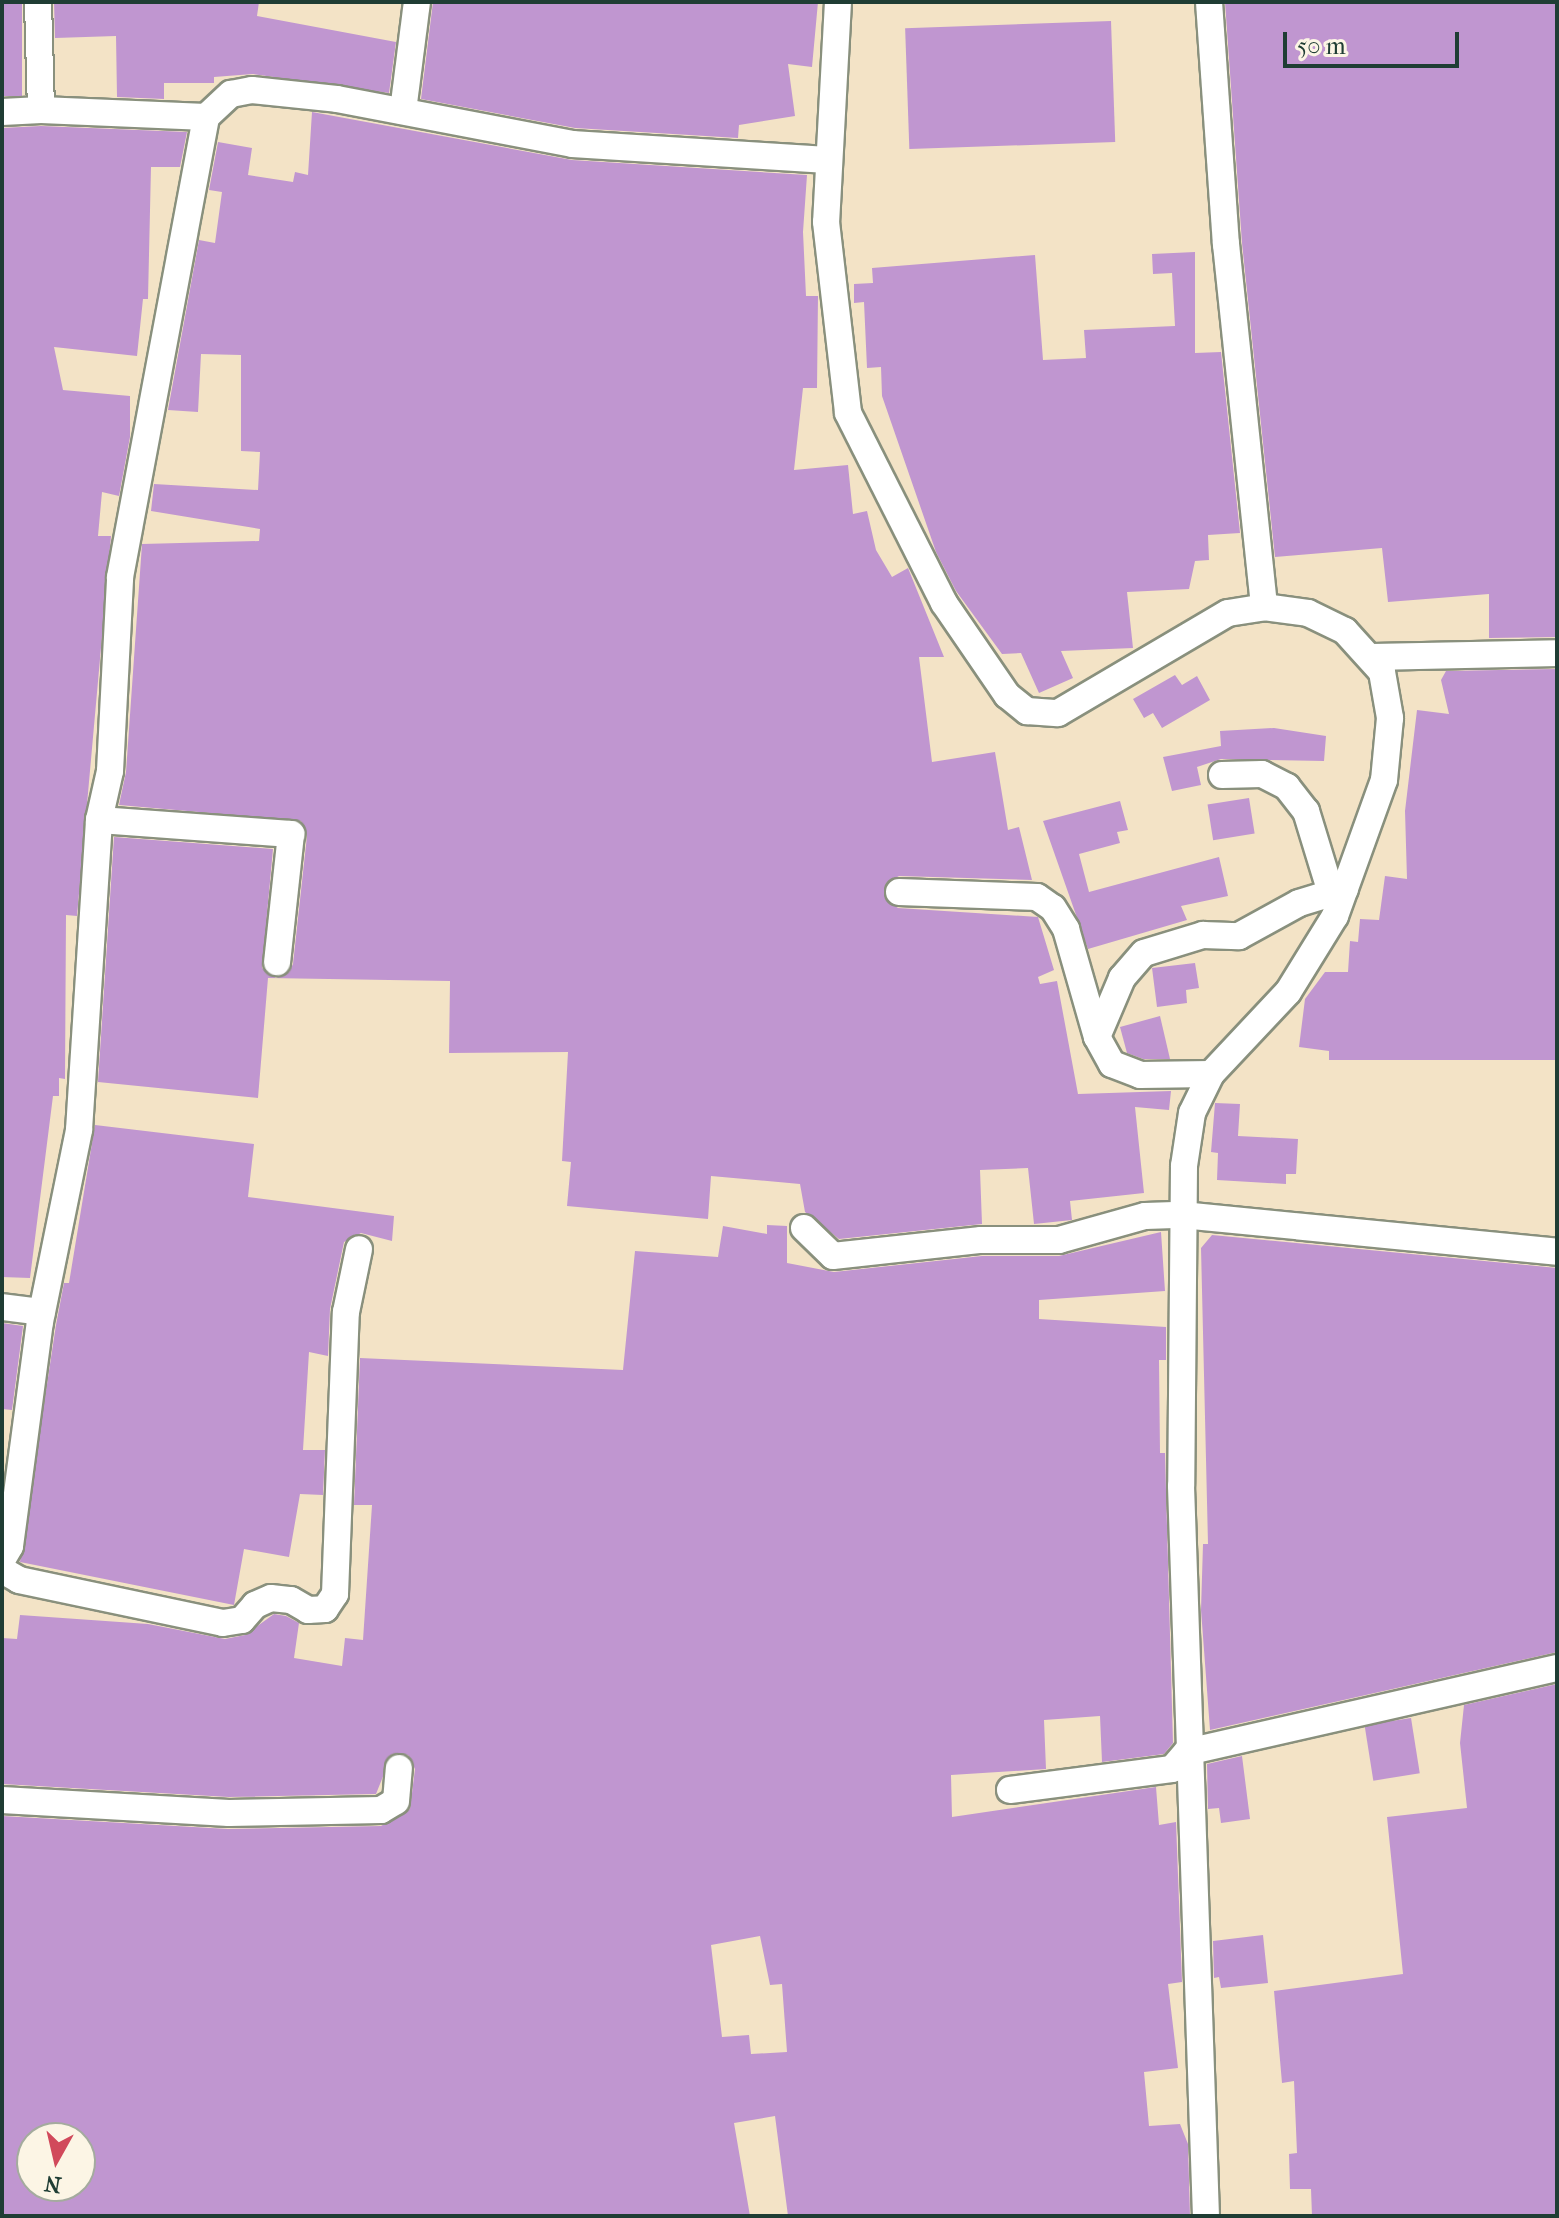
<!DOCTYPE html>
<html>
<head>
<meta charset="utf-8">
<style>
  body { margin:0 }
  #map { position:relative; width:1559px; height:2218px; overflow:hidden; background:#f3e3c6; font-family:"IM FELL French Canon",serif }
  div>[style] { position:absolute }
  .building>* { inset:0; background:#c096d0; transform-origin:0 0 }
  .roads { filter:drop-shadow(2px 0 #89907d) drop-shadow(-2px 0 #89907d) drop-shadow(0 2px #89907d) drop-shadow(0 -2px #89907d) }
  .minor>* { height:26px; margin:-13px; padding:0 13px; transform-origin:13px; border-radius:13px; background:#fff }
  span { translate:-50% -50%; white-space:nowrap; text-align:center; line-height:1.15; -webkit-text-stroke:7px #fcf5e5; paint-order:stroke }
  .frame { position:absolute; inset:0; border:4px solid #1f3d34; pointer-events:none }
  .north { position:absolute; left:16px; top:2122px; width:80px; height:80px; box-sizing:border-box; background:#fcf5e5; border:2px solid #a4ab9e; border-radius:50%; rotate:188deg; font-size:22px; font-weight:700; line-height:32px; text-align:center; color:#1f3d34 }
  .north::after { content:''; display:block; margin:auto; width:28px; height:36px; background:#d1495b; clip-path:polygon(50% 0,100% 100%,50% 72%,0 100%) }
  .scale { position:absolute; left:1283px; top:32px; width:176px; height:36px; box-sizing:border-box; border:4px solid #1f3d34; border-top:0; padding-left:10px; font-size:24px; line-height:28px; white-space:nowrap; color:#1f3d34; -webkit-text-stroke:6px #fcf5e5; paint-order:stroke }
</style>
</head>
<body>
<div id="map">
  <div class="building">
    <div style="left:2px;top:2px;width:20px;height:94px"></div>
    <div style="clip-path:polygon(54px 2px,259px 2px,257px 16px,396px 42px,389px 93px,253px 74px,214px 77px,214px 83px,164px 83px,164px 99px,117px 97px,116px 36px,55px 38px)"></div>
    <div style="clip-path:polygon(433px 2px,818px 2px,812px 67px,788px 64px,795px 116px,739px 125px,738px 138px,575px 128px,421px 99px)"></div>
    <div style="clip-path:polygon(1225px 2px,1557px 2px,1557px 637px,1489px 638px,1489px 594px,1388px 602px,1382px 548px,1275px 557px,1242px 243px)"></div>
    <div style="left:1111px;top:21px;width:121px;height:206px;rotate:88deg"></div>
    <div style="clip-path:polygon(312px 112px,572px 160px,807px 175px,803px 232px,806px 296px,818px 296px,817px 388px,803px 388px,794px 470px,848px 465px,853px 514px,867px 511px,876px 550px,892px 577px,908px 568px,944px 657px,919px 657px,932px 762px,995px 752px,1008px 830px,1019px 827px,1032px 880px,899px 876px,886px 883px,885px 899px,898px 908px,1038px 917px,1054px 970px,1038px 977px,1040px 984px,1057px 981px,1078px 1094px,1171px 1091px,1169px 1110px,1135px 1107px,1144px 1193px,1070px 1201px,1072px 1220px,1034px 1224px,1028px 1168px,980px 1170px,982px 1224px,839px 1239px,805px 1212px,800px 1184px,711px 1176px,708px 1219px,567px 1206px,571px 1162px,562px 1161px,568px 1052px,449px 1053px,450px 981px,268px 978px,258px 1098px,98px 1082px,114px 837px,273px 849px,262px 968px,276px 978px,289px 972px,293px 964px,307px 836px,301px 821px,119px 805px,126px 772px,142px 544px,259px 541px,260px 529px,151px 511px,154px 484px,258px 490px,260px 452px,241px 451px,241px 355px,201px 354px,198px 412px,168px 410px,199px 240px,215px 243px,222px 192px,209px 190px,218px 142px,252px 148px,248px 175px,293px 182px,295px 172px,308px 175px)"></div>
    <div style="clip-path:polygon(41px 126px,187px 132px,180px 167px,151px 167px,148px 299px,143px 299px,137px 356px,54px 347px,63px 390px,130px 396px,130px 437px,119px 496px,102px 492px,98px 536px,111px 536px,77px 916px,66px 915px,65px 1079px,59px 1078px,59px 1096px,53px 1096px,30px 1278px,2px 1277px,2px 128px)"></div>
    <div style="clip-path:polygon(1195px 252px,1195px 353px,1221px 352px,1240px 533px,1208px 535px,1209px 560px,1195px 561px,1189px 589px,1127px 592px,1133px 648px,1061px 651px,1073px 678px,1039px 693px,1021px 653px,1002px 654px,956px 591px,936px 552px,882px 396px,881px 367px,867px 368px,864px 302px,854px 303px,854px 284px,873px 283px,872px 268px,1035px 255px,1043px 360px,1086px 358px,1084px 330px,1175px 326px,1172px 273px,1153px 274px,1152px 254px)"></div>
    <div style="clip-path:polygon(1557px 669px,1557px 1060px,1329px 1060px,1329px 1051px,1299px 1047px,1305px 999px,1325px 972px,1348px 972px,1350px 941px,1358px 942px,1360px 919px,1379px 920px,1385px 876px,1407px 879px,1405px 811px,1417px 710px,1449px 714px,1441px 680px,1446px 671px)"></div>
    <div style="clip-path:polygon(1175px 675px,1182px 685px,1197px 676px,1210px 700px,1162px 728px,1153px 713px,1144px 718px,1133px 699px)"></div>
    <div style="clip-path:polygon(1274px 728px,1326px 736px,1324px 761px,1221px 759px,1197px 767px,1201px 785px,1172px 791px,1163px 757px,1221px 746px,1220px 731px)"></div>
    <div style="left:1249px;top:798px;width:36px;height:42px;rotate:81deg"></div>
    <div style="clip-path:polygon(1120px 801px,1128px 830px,1117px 832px,1120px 843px,1079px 854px,1089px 892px,1219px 857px,1228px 896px,1181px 906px,1187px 920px,1088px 949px,1043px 821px)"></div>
    <div style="clip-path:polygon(1195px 963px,1199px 988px,1186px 990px,1187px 1003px,1157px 1007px,1152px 968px)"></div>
    <div style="clip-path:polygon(1160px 1016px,1170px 1059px,1143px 1059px,1127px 1053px,1120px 1027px)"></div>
    <div style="clip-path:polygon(1215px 1103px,1240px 1104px,1238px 1136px,1298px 1139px,1296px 1174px,1286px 1174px,1286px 1184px,1217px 1180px,1218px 1153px,1211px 1152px)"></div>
    <div style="clip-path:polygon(95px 1125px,254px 1144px,248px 1197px,394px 1216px,392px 1241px,361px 1233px,344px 1242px,330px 1309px,328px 1356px,309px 1352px,303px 1450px,325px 1450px,323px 1495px,300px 1494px,289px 1557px,244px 1549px,234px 1605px,20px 1562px,56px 1325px,64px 1283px,69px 1283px)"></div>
    <div style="clip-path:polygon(evenodd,767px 1225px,787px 1226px,787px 1263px,834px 1272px,982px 1256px,1059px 1256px,1161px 1232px,1165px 1291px,1039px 1300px,1039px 1319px,1166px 1327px,1166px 1360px,1159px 1360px,1160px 1453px,1165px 1453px,1173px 1743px,1164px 1754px,1102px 1762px,1100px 1716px,1044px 1720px,1046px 1769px,951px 1775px,952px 1817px,1156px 1787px,1159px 1825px,1176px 1822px,1182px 1982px,1168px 1984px,1178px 2068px,1144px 2072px,1149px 2126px,1180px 2124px,1188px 2144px,1190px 2216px,788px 2216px,775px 2116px,734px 2123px,750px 2216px,2px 2216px,2px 1816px,228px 1829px,381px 1826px,410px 1809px,415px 1769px,408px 1755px,392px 1754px,376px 1794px,229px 1797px,2px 1784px,2px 1638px,17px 1639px,20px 1615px,148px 1624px,225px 1639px,245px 1635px,274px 1614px,286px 1616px,299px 1623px,294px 1658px,342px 1666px,345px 1638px,363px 1640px,372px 1505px,354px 1505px,360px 1358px,623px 1370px,635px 1251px,718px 1257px,723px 1226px,767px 1234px,767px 1225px,760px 1936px,770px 1985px,782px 1984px,787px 2052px,751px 2054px,749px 2035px,722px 2037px,711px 1945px,760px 1936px,767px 1225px,32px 2138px,80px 2138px,80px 2186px,32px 2186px,32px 2138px)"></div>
    <div style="clip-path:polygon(1212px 1235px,1557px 1268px,1557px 1652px,1210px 1730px,1201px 1610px,1203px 1544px,1208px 1544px,1201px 1248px)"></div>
    <div style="clip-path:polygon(2px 1323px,23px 1326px,12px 1410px,2px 1409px)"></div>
    <div style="clip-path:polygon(1557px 1684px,1557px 2216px,1312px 2216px,1311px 2189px,1290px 2189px,1289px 2154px,1297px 2153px,1294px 2081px,1282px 2083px,1274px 1991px,1403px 1974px,1387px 1817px,1467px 1808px,1460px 1743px,1464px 1705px)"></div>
    <div style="left:1411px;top:1718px;width:56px;height:47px;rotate:81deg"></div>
    <div style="clip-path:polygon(1242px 1756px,1250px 1819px,1221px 1823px,1219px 1808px,1208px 1809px,1207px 1764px)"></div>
    <div style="clip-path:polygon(1263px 1935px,1268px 1983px,1221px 1988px,1219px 1977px,1214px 1978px,1213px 1941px)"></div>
  </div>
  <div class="roads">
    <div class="minor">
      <div style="left:38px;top:2px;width:108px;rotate:88.4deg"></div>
      <div style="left:41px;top:110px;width:165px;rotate:2.4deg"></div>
      <div style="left:838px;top:2px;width:220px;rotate:93.1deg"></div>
      <div style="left:826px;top:222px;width:192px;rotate:83.4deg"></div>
      <div style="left:848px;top:413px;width:213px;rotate:63.2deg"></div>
      <div style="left:944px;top:603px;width:112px;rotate:55.6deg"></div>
      <div style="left:1007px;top:695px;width:26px;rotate:39deg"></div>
      <div style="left:1027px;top:711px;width:31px;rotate:4deg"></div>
      <div style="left:1058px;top:713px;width:197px;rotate:-30.5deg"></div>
      <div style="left:1228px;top:613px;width:36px;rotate:-9deg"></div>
      <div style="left:1264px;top:607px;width:44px;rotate:7.8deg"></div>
      <div style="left:1308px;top:613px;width:41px;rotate:25.9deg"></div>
      <div style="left:1345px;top:631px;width:55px;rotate:47.9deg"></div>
      <div style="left:1382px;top:672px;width:47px;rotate:80.1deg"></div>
      <div style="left:1390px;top:718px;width:62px;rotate:95.5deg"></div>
      <div style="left:1384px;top:780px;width:145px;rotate:109.8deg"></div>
      <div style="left:1335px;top:916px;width:89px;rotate:121.7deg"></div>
      <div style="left:1288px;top:992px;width:112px;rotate:133.2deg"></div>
      <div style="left:1211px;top:1074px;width:43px;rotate:116deg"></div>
      <div style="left:1192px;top:1113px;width:54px;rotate:98.6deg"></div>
      <div style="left:1184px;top:1166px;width:320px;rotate:90.5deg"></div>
      <div style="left:1181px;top:1486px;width:730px;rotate:88.04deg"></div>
      <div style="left:1209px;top:2px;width:243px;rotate:86deg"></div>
      <div style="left:1226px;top:244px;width:365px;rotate:84deg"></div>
      <div style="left:403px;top:111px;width:110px;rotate:-82.7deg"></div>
      <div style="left:2px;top:112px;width:39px;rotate:-3deg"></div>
      <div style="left:1373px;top:657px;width:184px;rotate:-1.2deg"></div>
      <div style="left:1222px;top:775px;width:40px;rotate:-1.4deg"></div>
      <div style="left:1262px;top:774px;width:28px;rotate:27deg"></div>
      <div style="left:1287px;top:787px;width:31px;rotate:52deg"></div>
      <div style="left:1306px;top:811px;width:86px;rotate:73deg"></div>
      <div style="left:99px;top:820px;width:193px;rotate:4.2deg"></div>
      <div style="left:291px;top:834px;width:129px;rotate:96.2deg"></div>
      <div style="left:899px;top:892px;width:138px;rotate:2.1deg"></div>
      <div style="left:1037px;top:897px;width:19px;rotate:35deg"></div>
      <div style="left:1053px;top:908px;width:25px;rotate:58deg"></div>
      <div style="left:1066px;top:929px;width:112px;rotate:74deg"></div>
      <div style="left:1097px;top:1037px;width:31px;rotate:61deg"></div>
      <div style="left:1112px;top:1064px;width:30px;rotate:21deg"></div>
      <div style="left:1140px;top:1075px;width:71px;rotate:-0.8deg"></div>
      <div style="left:1097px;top:1037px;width:64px;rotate:-67deg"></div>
      <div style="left:1122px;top:978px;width:33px;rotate:-49deg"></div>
      <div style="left:1144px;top:953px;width:62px;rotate:-17deg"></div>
      <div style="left:1203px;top:935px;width:36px;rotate:2deg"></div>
      <div style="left:1239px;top:936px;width:68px;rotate:-28.8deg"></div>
      <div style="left:1299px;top:903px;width:48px;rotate:-16.9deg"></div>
      <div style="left:804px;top:1228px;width:40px;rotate:44deg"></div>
      <div style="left:833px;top:1256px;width:149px;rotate:-6.2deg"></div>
      <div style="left:981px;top:1240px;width:78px"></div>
      <div style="left:1059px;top:1240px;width:89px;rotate:-15.6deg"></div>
      <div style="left:1145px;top:1216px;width:37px;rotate:-2deg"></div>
      <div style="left:1182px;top:1215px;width:377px;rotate:5.6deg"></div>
      <div style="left:2px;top:1307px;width:40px;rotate:7.1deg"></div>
      <div style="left:2px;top:1560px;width:16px;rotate:-60deg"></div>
      <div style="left:10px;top:1546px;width:226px;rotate:-82.4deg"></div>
      <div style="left:40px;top:1322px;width:196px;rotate:-78.5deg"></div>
      <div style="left:79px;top:1130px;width:311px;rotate:-86.3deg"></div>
      <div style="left:99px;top:820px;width:50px;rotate:-77.3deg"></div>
      <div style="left:110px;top:771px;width:194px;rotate:-87deg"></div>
      <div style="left:120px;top:577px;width:468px;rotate:-79.4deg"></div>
      <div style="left:206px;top:117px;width:34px;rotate:-43deg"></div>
      <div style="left:231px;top:94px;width:21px;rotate:-11deg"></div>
      <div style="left:252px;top:90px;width:85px;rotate:6deg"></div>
      <div style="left:337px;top:99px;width:240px;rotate:10.8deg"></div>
      <div style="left:573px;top:144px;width:254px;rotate:3.6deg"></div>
      <div style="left:2px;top:1570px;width:20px;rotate:30deg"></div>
      <div style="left:19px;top:1580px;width:208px;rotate:11.9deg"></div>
      <div style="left:223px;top:1623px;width:19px;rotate:-9deg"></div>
      <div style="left:242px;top:1620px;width:20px;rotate:-49deg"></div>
      <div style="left:255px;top:1605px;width:17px;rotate:-24deg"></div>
      <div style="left:271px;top:1598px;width:20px;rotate:6deg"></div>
      <div style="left:291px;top:1600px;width:20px;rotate:30deg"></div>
      <div style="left:308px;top:1610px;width:17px;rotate:-3deg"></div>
      <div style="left:325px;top:1609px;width:18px;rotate:-56deg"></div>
      <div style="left:335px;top:1594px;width:282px;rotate:-87.8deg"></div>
      <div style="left:346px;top:1312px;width:64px;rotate:-78.3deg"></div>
      <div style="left:1010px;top:1790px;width:163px;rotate:-7.4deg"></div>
      <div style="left:1172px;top:1769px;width:23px;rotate:-49deg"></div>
      <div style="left:1187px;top:1752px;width:379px;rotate:-12.8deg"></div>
      <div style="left:2px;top:1800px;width:227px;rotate:3.3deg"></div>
      <div style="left:229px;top:1813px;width:152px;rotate:-1.1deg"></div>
      <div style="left:381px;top:1810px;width:17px;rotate:-31deg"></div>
      <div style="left:396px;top:1801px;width:33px;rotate:-85deg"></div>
    </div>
  </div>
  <div class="frame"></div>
  <div class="north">N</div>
  <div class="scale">50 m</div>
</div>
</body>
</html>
